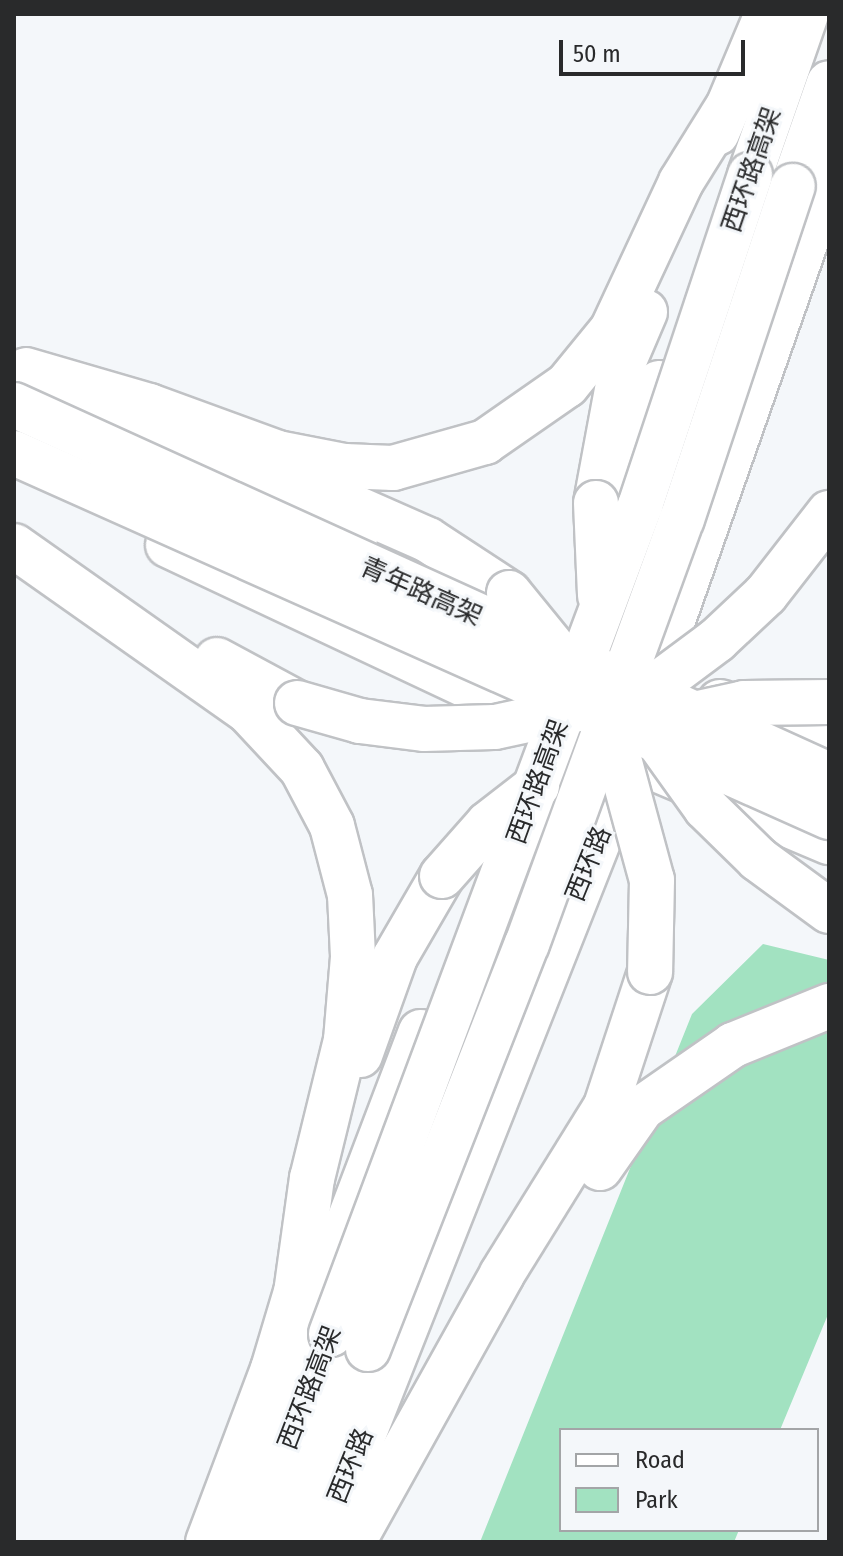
<!DOCTYPE html>
<html>
<head>
<meta charset="utf-8">
<style>
  body { margin:0 }
  #map { position:relative; width:843px; height:1556px; overflow:hidden; background:#f4f7fa; font-family:"Fira Sans Condensed","Noto Sans SC",sans-serif }
  div>[style] { position:absolute }
  .green>* { inset:0; background:#a2e2c1 }
  .roads { filter:drop-shadow(2px 0 #c0c2c5) drop-shadow(-2px 0 #c0c2c5) drop-shadow(0 2px #c0c2c5) drop-shadow(0 -2px #c0c2c5) }
  .major>* { height:44px; margin:-22px; padding:0 22px; transform-origin:22px; border-radius:22px; background:#fff }
  .highway>* { height:44px; margin:-22px; padding:0 22px; transform-origin:22px; border-radius:22px; background:#fff }
  .bridges { filter:drop-shadow(2px 0 #c0c2c5) drop-shadow(-2px 0 #c0c2c5) drop-shadow(0 2px #c0c2c5) drop-shadow(0 -2px #c0c2c5) }
  .highway-bridge>* { height:44px; margin:-22px; padding:0 22px; transform-origin:22px; border-radius:22px; background:#fff }
  span { translate:-50% -50%; white-space:nowrap; text-align:center; line-height:1.15; -webkit-text-stroke:6px #f4f7fa; paint-order:stroke }
  .street-label { font-size:26px; color:#292a2b }
  .frame { position:absolute; inset:0; border:16px solid #292a2b; pointer-events:none }
  .legend { position:absolute; left:559px; top:1428px; width:260px; height:104px; box-sizing:border-box; background:#f4f7fa; border:2px solid #a3a5a7; margin:0; padding:10px 14px; list-style:none; font-size:24px; color:#292a2b }
  .legend li { display:flex; align-items:center; gap:16px; height:40px }
  .legend b { width:40px; border:2px solid #a3a5a7 }
  .scale { position:absolute; left:559px; top:40px; width:186px; height:36px; box-sizing:border-box; border:4px solid #292a2b; border-top:0; padding-left:10px; font-size:24px; line-height:28px; white-space:nowrap; color:#292a2b; -webkit-text-stroke:6px #f4f7fa; paint-order:stroke }
</style>
</head>
<body>
<div id="map">
  <div class="green">
    <div style="clip-path:polygon(763px 944px,829px 960px,829px 1312px,780px 1430px,561px 1430px,561px 1530px,739px 1530px,734px 1542px,480px 1542px,692px 1014px)"></div>
  </div>
  <div class="roads">
    <div class="major">
      <div style="left:34px;top:386px;width:355px;rotate:25.2deg"></div>
      <div style="left:168px;top:545px;width:411px;rotate:25.2deg"></div>
      <div style="left:540px;top:720px;width:314px;rotate:22.9deg"></div>
      <div style="left:601px;top:548px;width:175px;rotate:-70.6deg"></div>
      <div style="left:720px;top:702px;width:118px;rotate:22deg"></div>
      <div style="left:290px;top:1376px;width:368px;rotate:-69.2deg"></div>
      <div style="left:321px;top:1542px;width:845px;rotate:-68.41deg"></div>
      <div style="left:632px;top:756px;width:85px;rotate:-75deg"></div>
      <div style="left:654px;top:674px;width:529px;rotate:-70.67deg"></div>
    </div>
    <div class="highway">
      <div style="left:717px;top:133px;width:129px;rotate:-67.2deg"></div>
      <div style="left:750px;top:175px;width:170px;rotate:-70.8deg"></div>
      <div style="left:793px;top:186px;width:109px;rotate:-70.7deg"></div>
      <div style="left:26px;top:370px;width:128px;rotate:16.3deg"></div>
      <div style="left:149px;top:406px;width:137px;rotate:20deg"></div>
      <div style="left:278px;top:453px;width:68px;rotate:11deg"></div>
      <div style="left:345px;top:466px;width:48px;rotate:2.4deg"></div>
      <div style="left:393px;top:468px;width:96px;rotate:-15.8deg"></div>
      <div style="left:485px;top:442px;width:100px;rotate:-34.8deg"></div>
      <div style="left:567px;top:385px;width:71px;rotate:-50.7deg"></div>
      <div style="left:612px;top:330px;width:163px;rotate:-65deg"></div>
      <div style="left:681px;top:182px;width:87px;rotate:-58.1deg"></div>
      <div style="left:274px;top:472px;width:168px;rotate:23.8deg"></div>
      <div style="left:428px;top:540px;width:97px;rotate:33.2deg"></div>
      <div style="left:596px;top:503px;width:137px;rotate:-79.5deg"></div>
      <div style="left:621px;top:368px;width:61px;rotate:-66.8deg"></div>
      <div style="left:14px;top:546px;width:286px;rotate:35.2deg"></div>
      <div style="left:248px;top:711px;width:79px;rotate:47deg"></div>
      <div style="left:302px;top:769px;width:64px;rotate:62.2deg"></div>
      <div style="left:332px;top:826px;width:71px;rotate:75.4deg"></div>
      <div style="left:350px;top:895px;width:62px;rotate:87.2deg"></div>
      <div style="left:353px;top:957px;width:83px;rotate:94.8deg"></div>
      <div style="left:346px;top:1040px;width:142px;rotate:103.8deg"></div>
      <div style="left:312px;top:1178px;width:123px;rotate:97.9deg"></div>
      <div style="left:217px;top:660px;width:91px;rotate:28.3deg"></div>
      <div style="left:360px;top:1055px;width:104px;rotate:-70.3deg"></div>
      <div style="left:395px;top:957px;width:94px;rotate:-59.9deg"></div>
      <div style="left:600px;top:1168px;width:73px;rotate:-55deg"></div>
      <div style="left:642px;top:1108px;width:111px;rotate:-34.7deg"></div>
      <div style="left:733px;top:1045px;width:104px;rotate:-22.1deg"></div>
      <div style="left:208px;top:1542px;width:185px;rotate:-69.4deg"></div>
      <div style="left:273px;top:1369px;width:101px;rotate:-73.4deg"></div>
      <div style="left:250px;top:1542px;width:223px;rotate:-68.7deg"></div>
      <div style="left:293px;top:1542px;width:207px;rotate:-68.8deg"></div>
      <div style="left:353px;top:1542px;width:307px;rotate:-60.9deg"></div>
      <div style="left:502px;top:1274px;width:198px;rotate:-58.2deg"></div>
      <div style="left:606px;top:1106px;width:141px;rotate:-71.8deg"></div>
    </div>
  </div>
  <div class="bridges">
    <div class="highway-bridge">
      <div style="left:14px;top:405px;width:895px;rotate:24.42deg"></div>
      <div style="left:14px;top:453px;width:893px;rotate:24.07deg"></div>
      <div style="left:596px;top:503px;width:93px;rotate:87.5deg"></div>
      <div style="left:509px;top:593px;width:68px;rotate:50.9deg"></div>
      <div style="left:297px;top:703px;width:66px;rotate:15.9deg"></div>
      <div style="left:360px;top:721px;width:64px;rotate:7.1deg"></div>
      <div style="left:424px;top:729px;width:71px;rotate:-1.6deg"></div>
      <div style="left:495px;top:727px;width:120px;rotate:-12.1deg"></div>
      <div style="left:612px;top:702px;width:54px;rotate:-22.8deg"></div>
      <div style="left:662px;top:681px;width:69px;rotate:-36.7deg"></div>
      <div style="left:717px;top:640px;width:67px;rotate:-43.2deg"></div>
      <div style="left:766px;top:594px;width:103px;rotate:-52.1deg"></div>
      <div style="left:601px;top:715px;width:21px;rotate:59deg"></div>
      <div style="left:612px;top:733px;width:152px;rotate:74.8deg"></div>
      <div style="left:652px;top:880px;width:92px;rotate:91.2deg"></div>
      <div style="left:685px;top:716px;width:60px;rotate:-12.4deg"></div>
      <div style="left:744px;top:703px;width:85px;rotate:-0.7deg"></div>
      <div style="left:658px;top:741px;width:82px;rotate:54.4deg"></div>
      <div style="left:706px;top:808px;width:73px;rotate:44.4deg"></div>
      <div style="left:758px;top:859px;width:88px;rotate:36.2deg"></div>
      <div style="left:442px;top:876px;width:69px;rotate:-48.5deg"></div>
      <div style="left:488px;top:824px;width:62px;rotate:-37.8deg"></div>
      <div style="left:331px;top:1334px;width:884px;rotate:-69.54deg"></div>
      <div style="left:640px;top:506px;width:349px;rotate:-71.6deg"></div>
      <div style="left:368px;top:1349px;width:435px;rotate:-68.6deg"></div>
      <div style="left:527px;top:944px;width:452px;rotate:-70deg"></div>
      <div style="left:682px;top:519px;width:351px;rotate:-71.6deg"></div>
    </div>
  </div>
  <div class="street-label">
    <span style="left:752px;top:170px;rotate:-71deg">西环路高架</span>
    <span style="left:421px;top:592px;rotate:24deg">青年路高架</span>
    <span style="left:538px;top:782px;rotate:-70deg">西环路高架</span>
    <span style="left:589px;top:864px;rotate:-68deg">西环路</span>
    <span style="left:310px;top:1388px;rotate:-69deg">西环路高架</span>
    <span style="left:351px;top:1466px;rotate:-68deg">西环路</span>
  </div>
  <div class="frame"></div>
  <ul class="legend">
  <li><b style="height:10px;background:#fff"></b>Road</li>
  <li><b style="height:22px;background:#a2e2c1"></b>Park</li>
  </ul>
  <div class="scale">50 m</div>
</div>
</body>
</html>
